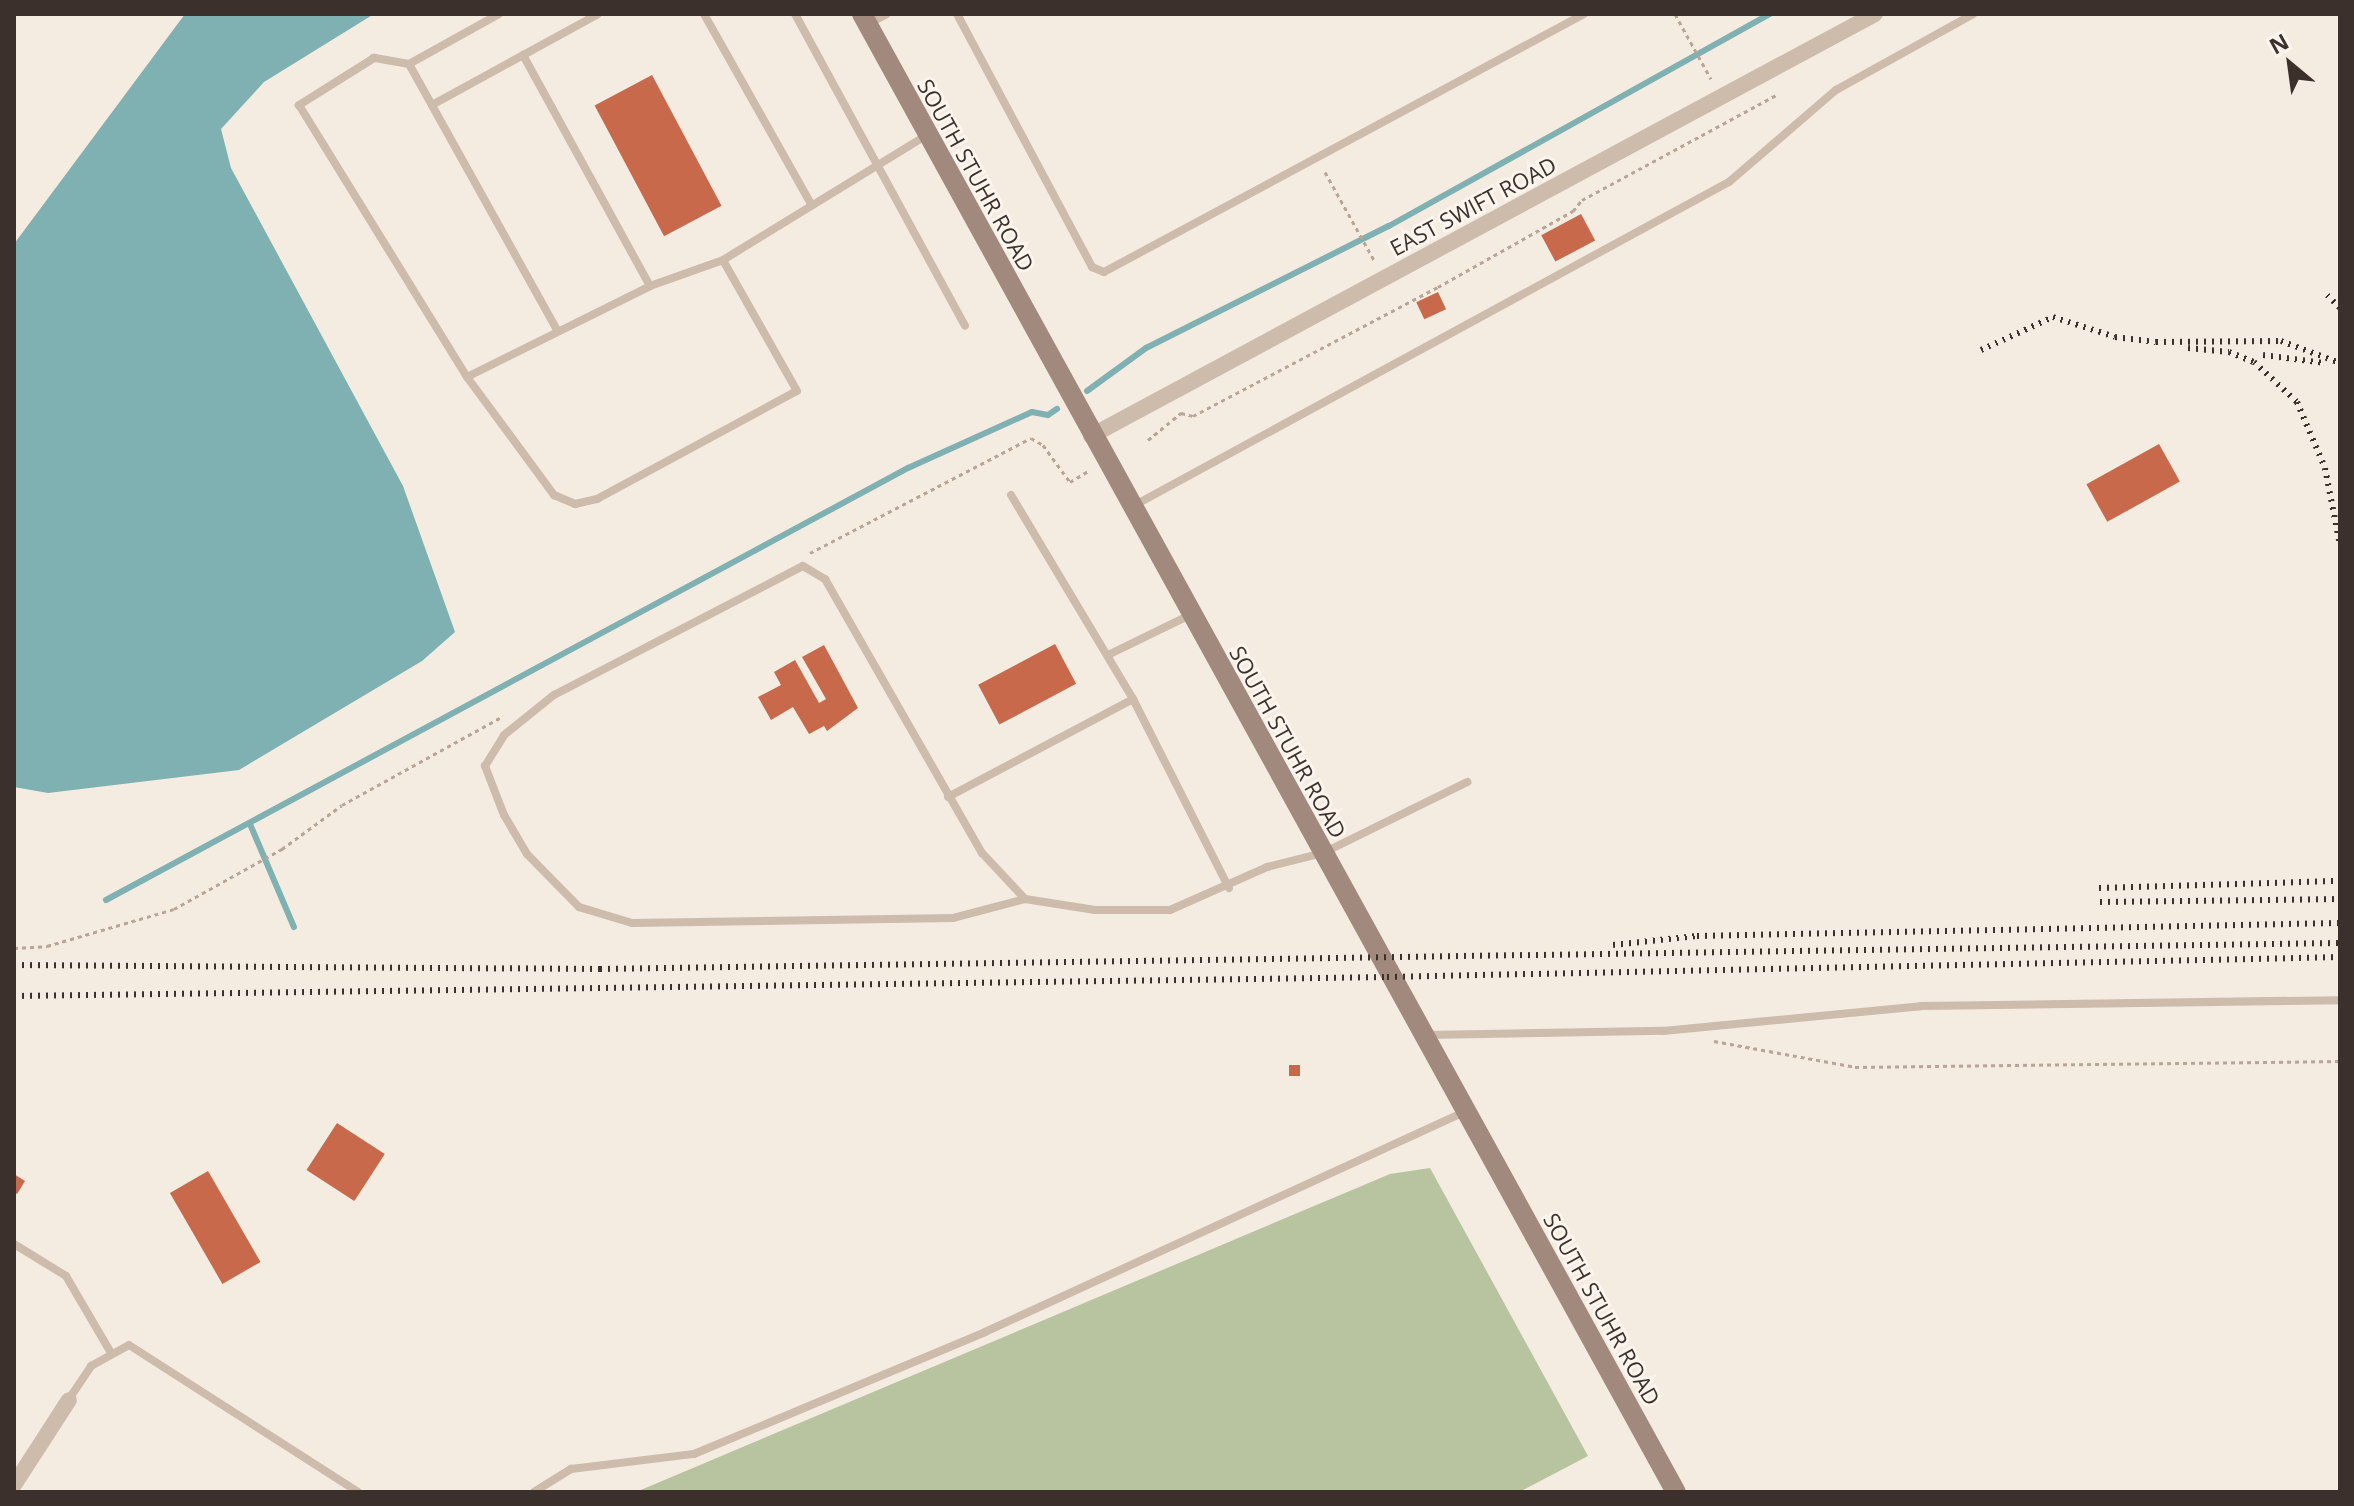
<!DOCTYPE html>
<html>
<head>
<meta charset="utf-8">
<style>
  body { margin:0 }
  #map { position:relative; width:2354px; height:1506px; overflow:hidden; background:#f4ebe1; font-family:"Open Sans",sans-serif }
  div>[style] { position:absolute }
  .green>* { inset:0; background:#b8c4a0 }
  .water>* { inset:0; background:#7fb0b2 }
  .stream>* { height:6px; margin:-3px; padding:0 3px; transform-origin:3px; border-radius:3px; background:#7fb0b2 }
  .building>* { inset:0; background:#c8694b; transform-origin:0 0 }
  .path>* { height:3px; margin-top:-1.5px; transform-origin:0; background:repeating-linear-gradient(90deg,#b9a596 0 4px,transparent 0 8px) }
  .lane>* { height:8px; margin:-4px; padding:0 4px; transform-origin:4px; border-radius:4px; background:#cdbbac }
  .street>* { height:16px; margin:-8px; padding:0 8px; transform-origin:8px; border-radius:8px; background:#cdbbac }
  .secondary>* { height:20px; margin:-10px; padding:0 10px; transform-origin:10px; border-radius:10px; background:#a18a7d }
  .rail>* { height:6px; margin-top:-3px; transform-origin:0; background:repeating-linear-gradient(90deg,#3b302b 0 2px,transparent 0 8px) }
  span { translate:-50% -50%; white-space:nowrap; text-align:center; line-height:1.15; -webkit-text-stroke:6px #fbf5ee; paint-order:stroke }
  .street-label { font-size:22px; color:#3b302b }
  .frame { position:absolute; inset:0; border:16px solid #3b302b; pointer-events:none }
  .north { position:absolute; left:2250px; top:24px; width:80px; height:80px; -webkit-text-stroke:6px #fbf5ee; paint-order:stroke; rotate:331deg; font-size:22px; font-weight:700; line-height:32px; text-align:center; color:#3b302b }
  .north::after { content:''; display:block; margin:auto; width:28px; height:36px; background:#3b302b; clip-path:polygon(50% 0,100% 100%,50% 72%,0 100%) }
</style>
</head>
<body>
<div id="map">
  <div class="green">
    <div style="clip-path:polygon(1430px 1168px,1588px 1456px,1519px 1492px,636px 1492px,1390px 1174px)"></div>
  </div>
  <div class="water">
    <div style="clip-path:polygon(185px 14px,374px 14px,264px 82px,221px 129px,231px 168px,403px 486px,455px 632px,422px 661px,239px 770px,48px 793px,14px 787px,14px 244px)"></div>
  </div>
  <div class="stream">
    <div style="left:1087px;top:391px;width:73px;rotate:-36.1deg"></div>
    <div style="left:1146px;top:348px;width:272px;rotate:-26.7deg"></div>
    <div style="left:1389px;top:226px;width:436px;rotate:-29.1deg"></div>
    <div style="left:250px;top:824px;width:112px;rotate:66.9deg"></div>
    <div style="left:106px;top:900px;width:911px;rotate:-28.31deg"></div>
    <div style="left:908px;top:468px;width:136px;rotate:-24.3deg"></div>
    <div style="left:1032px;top:412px;width:16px;rotate:11deg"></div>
    <div style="left:1048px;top:415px;width:11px;rotate:-34deg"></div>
  </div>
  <div class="building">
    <div style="left:652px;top:75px;width:148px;height:65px;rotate:62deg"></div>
    <div style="left:1581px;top:214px;width:30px;height:45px;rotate:62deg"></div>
    <div style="left:1438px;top:292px;width:19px;height:24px;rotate:65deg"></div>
    <div style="left:2159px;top:444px;width:43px;height:83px;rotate:61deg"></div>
    <div style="left:1055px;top:644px;width:45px;height:87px;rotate:62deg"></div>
    <div style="clip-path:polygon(824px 645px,858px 708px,827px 731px,824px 726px,809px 734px,793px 707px,771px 720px,758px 697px,781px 685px,774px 672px,795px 660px,819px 703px,826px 699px,802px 657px)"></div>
    <div style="left:1289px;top:1065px;width:11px;height:11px"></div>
    <div style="left:337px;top:1123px;width:57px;height:56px;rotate:33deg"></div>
    <div style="left:208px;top:1171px;width:105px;height:44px;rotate:60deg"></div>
    <div style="clip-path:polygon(14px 1174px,25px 1181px,17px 1194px,14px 1192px)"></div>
  </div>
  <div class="path">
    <div style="left:1675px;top:14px;width:74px;rotate:61deg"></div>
    <div style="left:1325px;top:172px;width:101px;rotate:60.9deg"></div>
    <div style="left:1148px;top:440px;width:43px;rotate:-39.3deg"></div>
    <div style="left:1181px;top:413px;width:12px;rotate:14deg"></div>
    <div style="left:1193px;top:416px;width:277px;rotate:-27.8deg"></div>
    <div style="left:1438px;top:287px;width:155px;rotate:-29.4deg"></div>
    <div style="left:1573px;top:211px;width:14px;rotate:-51deg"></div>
    <div style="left:1582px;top:200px;width:221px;rotate:-28.4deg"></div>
    <div style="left:810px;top:553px;width:249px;rotate:-27.5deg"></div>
    <div style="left:1031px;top:438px;width:14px;rotate:30deg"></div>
    <div style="left:1043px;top:445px;width:46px;rotate:53.9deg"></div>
    <div style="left:1070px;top:482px;width:23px;rotate:-31deg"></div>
    <div style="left:14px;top:948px;width:33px;rotate:-3deg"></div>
    <div style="left:47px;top:946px;width:132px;rotate:-16.2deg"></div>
    <div style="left:174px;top:909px;width:124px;rotate:-29.1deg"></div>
    <div style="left:282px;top:849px;width:74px;rotate:-36.3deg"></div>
    <div style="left:342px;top:805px;width:184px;rotate:-28.9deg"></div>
    <div style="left:1714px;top:1041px;width:143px;rotate:10.4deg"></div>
    <div style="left:1855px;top:1067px;width:485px;rotate:-0.7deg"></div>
  </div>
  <div class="lane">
    <div style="left:499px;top:14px;width:103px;rotate:150.9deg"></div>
    <div style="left:409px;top:64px;width:304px;rotate:60.9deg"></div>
    <div style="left:704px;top:14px;width:216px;rotate:60.6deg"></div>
    <div style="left:795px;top:14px;width:355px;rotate:61.4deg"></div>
    <div style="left:957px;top:14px;width:287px;rotate:61.9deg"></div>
    <div style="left:1092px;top:267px;width:13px;rotate:23deg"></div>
    <div style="left:1104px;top:272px;width:545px;rotate:-28.26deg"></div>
    <div style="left:868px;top:24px;width:21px;rotate:-28deg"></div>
    <div style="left:523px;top:55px;width:264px;rotate:61.2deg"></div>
    <div style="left:409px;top:64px;width:36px;rotate:-170deg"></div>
    <div style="left:374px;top:58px;width:89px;rotate:147.9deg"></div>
    <div style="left:299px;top:105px;width:320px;rotate:58.3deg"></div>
    <div style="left:467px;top:377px;width:147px;rotate:53.6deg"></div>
    <div style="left:554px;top:495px;width:23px;rotate:23deg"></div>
    <div style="left:575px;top:504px;width:23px;rotate:-13deg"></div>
    <div style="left:597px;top:499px;width:227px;rotate:-28.4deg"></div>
    <div style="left:797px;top:391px;width:150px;rotate:-119.5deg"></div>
    <div style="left:432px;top:105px;width:189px;rotate:-28.7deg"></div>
    <div style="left:467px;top:377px;width:204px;rotate:-26.4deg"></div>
    <div style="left:650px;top:286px;width:77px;rotate:-19.6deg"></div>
    <div style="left:723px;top:260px;width:239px;rotate:-31.5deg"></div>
    <div style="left:1011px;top:495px;width:238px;rotate:59.1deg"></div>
    <div style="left:1133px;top:699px;width:212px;rotate:63.1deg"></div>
    <div style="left:1135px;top:505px;width:676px;rotate:-28.54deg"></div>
    <div style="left:1729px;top:182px;width:141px;rotate:-40.7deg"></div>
    <div style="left:1836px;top:90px;width:157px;rotate:-29deg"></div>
    <div style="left:1108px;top:655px;width:91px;rotate:-26deg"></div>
    <div style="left:948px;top:797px;width:209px;rotate:-27.9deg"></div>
    <div style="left:1025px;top:899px;width:74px;rotate:165.2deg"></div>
    <div style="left:953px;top:918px;width:321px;rotate:179.1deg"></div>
    <div style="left:632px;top:923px;width:55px;rotate:-163.2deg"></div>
    <div style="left:579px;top:907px;width:74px;rotate:-134.5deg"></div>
    <div style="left:527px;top:854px;width:45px;rotate:-120.5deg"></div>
    <div style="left:504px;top:815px;width:53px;rotate:-111.2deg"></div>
    <div style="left:485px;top:766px;width:36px;rotate:-58deg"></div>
    <div style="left:504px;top:735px;width:64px;rotate:-38.7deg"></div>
    <div style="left:554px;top:695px;width:280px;rotate:-27.4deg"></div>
    <div style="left:803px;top:566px;width:26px;rotate:31deg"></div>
    <div style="left:825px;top:579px;width:316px;rotate:60.2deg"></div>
    <div style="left:982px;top:853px;width:63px;rotate:46.9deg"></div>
    <div style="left:1025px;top:899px;width:71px;rotate:8.9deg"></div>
    <div style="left:1095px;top:910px;width:75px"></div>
    <div style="left:1170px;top:910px;width:106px;rotate:-23.9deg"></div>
    <div style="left:1267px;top:867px;width:58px;rotate:-14deg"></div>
    <div style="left:1323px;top:853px;width:161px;rotate:-26.2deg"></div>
    <div style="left:1426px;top:1035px;width:237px;rotate:-1deg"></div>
    <div style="left:1663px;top:1031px;width:259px;rotate:-5.5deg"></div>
    <div style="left:1921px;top:1006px;width:419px;rotate:-0.8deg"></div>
    <div style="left:14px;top:1244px;width:61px;rotate:31.6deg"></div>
    <div style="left:66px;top:1276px;width:89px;rotate:59.7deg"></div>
    <div style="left:69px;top:1399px;width:40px;rotate:-56deg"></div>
    <div style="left:91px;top:1366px;width:43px;rotate:-28.9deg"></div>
    <div style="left:129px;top:1345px;width:272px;rotate:32.7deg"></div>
    <div style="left:534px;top:1492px;width:44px;rotate:-31.9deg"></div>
    <div style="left:571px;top:1469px;width:124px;rotate:-7deg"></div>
    <div style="left:694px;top:1454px;width:316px;rotate:-22.7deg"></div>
    <div style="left:985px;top:1332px;width:527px;rotate:-24.67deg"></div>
  </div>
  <div class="street">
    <div style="left:1091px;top:436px;width:890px;rotate:-28.29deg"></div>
    <div style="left:14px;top:1485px;width:101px;rotate:-57.1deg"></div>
  </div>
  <div class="secondary">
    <div style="left:862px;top:14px;width:1687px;rotate:61.16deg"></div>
  </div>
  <div class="rail">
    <div style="left:2327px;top:295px;width:18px;rotate:45deg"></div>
    <div style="left:2188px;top:348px;width:41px;rotate:5.6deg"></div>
    <div style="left:2229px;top:352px;width:27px;rotate:22deg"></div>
    <div style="left:2254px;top:362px;width:59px;rotate:42.9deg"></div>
    <div style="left:2297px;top:402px;width:72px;rotate:67deg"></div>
    <div style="left:2325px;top:468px;width:78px;rotate:79deg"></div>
    <div style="left:1981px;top:350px;width:79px;rotate:-24.6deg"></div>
    <div style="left:2053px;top:317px;width:65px;rotate:17.9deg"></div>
    <div style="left:2115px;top:337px;width:41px;rotate:7deg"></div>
    <div style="left:2156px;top:342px;width:125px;rotate:-0.5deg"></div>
    <div style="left:2281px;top:341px;width:63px;rotate:20.4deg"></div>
    <div style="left:2263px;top:355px;width:63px;rotate:7.4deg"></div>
    <div style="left:2099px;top:888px;width:241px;rotate:-1.7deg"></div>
    <div style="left:2100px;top:902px;width:240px;rotate:-0.7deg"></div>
    <div style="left:1613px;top:945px;width:84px;rotate:-6.1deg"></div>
    <div style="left:1697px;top:936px;width:643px;rotate:-1.16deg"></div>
    <div style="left:14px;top:965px;width:586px;rotate:0.39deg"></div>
    <div style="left:600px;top:969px;width:1740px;rotate:-0.86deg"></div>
    <div style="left:14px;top:996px;width:1373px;rotate:-0.79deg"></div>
    <div style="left:1387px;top:977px;width:953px;rotate:-1.2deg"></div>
  </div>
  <div class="street-label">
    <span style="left:976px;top:175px;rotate:61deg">SOUTH STUHR ROAD</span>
    <span style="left:1473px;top:206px;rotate:-28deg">EAST SWIFT ROAD</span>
    <span style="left:1288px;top:742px;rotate:61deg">SOUTH STUHR ROAD</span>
    <span style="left:1602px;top:1309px;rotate:61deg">SOUTH STUHR ROAD</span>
  </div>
  <div class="frame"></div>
  <div class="north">N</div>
</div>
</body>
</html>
